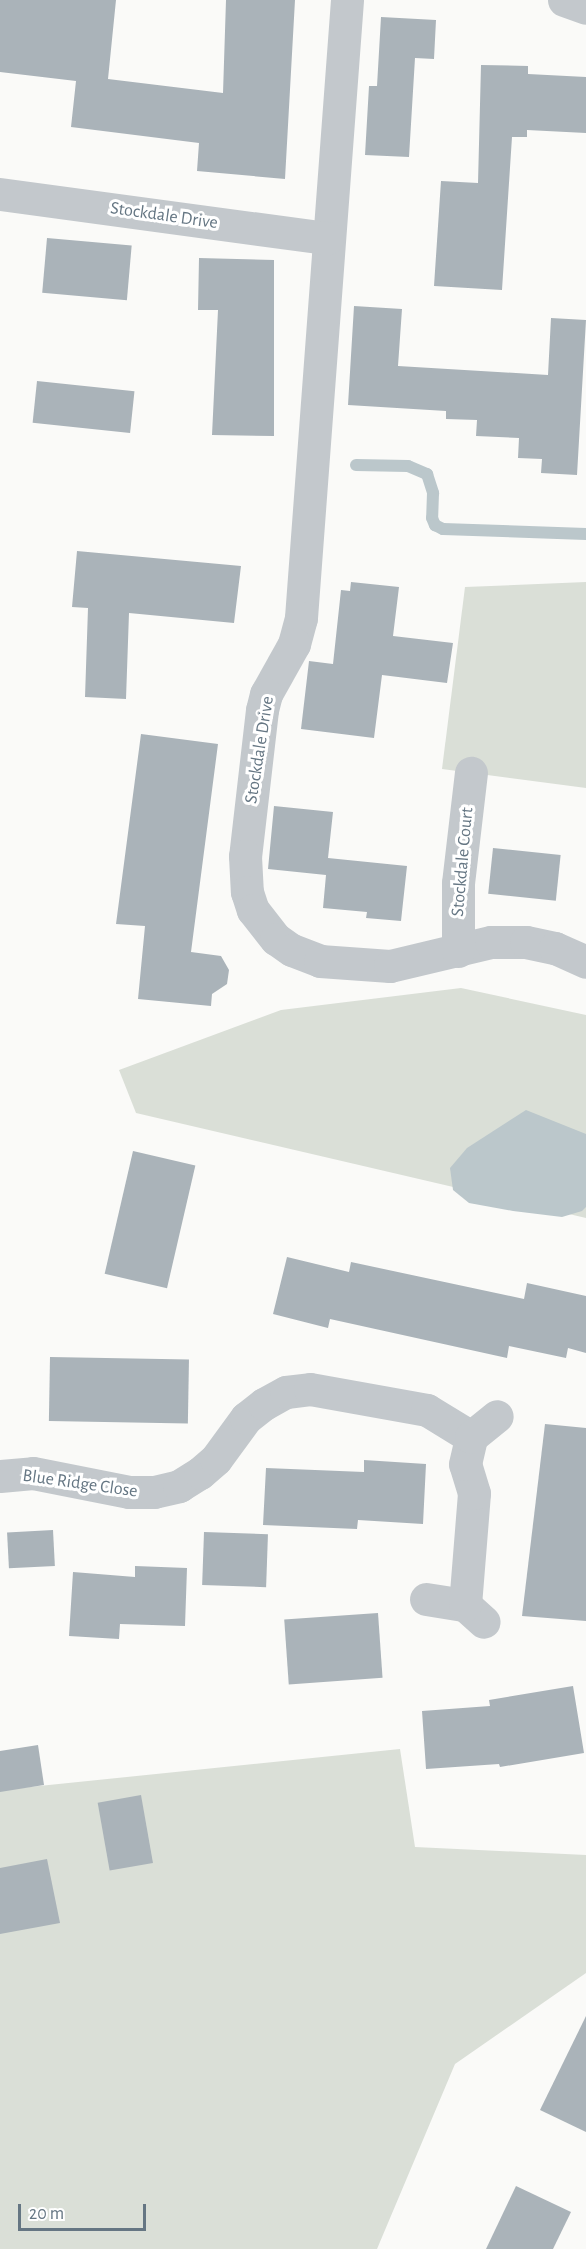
<!DOCTYPE html>
<html>
<head>
<meta charset="utf-8">
<style>
  body { margin:0 }
  #map { position:relative; width:586px; height:2249px; overflow:hidden; background:#fafaf8; font-family:"Alegreya Sans",sans-serif }
  div>[style] { position:absolute }
  .green>* { inset:0; background:#dadfd7 }
  .water>* { inset:0; background:#bbc7cb }
  .stream>* { height:12px; margin:-6px; padding:0 6px; transform-origin:6px; border-radius:6px; background:#bbc7cb }
  .building>* { inset:0; background:#aab3b9; transform-origin:0 0 }
  .minor>* { height:33px; margin:-16.5px; padding:0 16.5px; transform-origin:16.5px; border-radius:16.5px; background:#c3c8cc }
  span { translate:-50% -50%; white-space:nowrap; text-align:center; line-height:1.15; -webkit-text-stroke:6px #fff; paint-order:stroke }
  .street-label { font-size:18px; color:#657683 }
  .scale { position:absolute; left:18px; top:2204px; width:128px; height:27px; box-sizing:border-box; border:3px solid #657683; border-top:0; padding-left:8px; font-size:18px; line-height:21px; white-space:nowrap; color:#657683; -webkit-text-stroke:4px #fff; paint-order:stroke }
</style>
</head>
<body>
<div id="map">
  <div class="green">
    <div style="clip-path:polygon(586px 582px,586px 788px,442px 769px,465px 587px)"></div>
    <div style="clip-path:polygon(461px 988px,586px 1015px,586px 1218px,136px 1113px,119px 1070px,281px 1010px)"></div>
    <div style="clip-path:polygon(400px 1749px,415px 1847px,586px 1855px,586px 1973px,455px 2064px,377px 2249px,0 2249px,0 1790px)"></div>
  </div>
  <div class="water">
    <div style="clip-path:polygon(526px 1110px,586px 1134px,586px 1207px,582px 1211px,562px 1217px,513px 1211px,469px 1203px,453px 1190px,450px 1168px,467px 1148px)"></div>
  </div>
  <div class="stream">
    <div style="left:356px;top:465px;width:52px;rotate:1.1deg"></div>
    <div style="left:408px;top:466px;width:21px;rotate:23deg"></div>
    <div style="left:427px;top:474px;width:20px;rotate:72deg"></div>
    <div style="left:433px;top:493px;width:25px;rotate:92deg"></div>
    <div style="left:432px;top:518px;width:8px;rotate:67deg"></div>
    <div style="left:435px;top:525px;width:9px;rotate:27deg"></div>
    <div style="left:443px;top:529px;width:143px;rotate:2deg"></div>
  </div>
  <div class="building">
    <div style="clip-path:polygon(0 0,116px 0,108px 79px,223px 93px,226px 0,295px 0,285px 179px,197px 171px,199px 143px,71px 127px,76px 81px,0 72px)"></div>
    <div style="clip-path:polygon(381px 17px,436px 20px,434px 59px,415px 58px,409px 157px,365px 155px,369px 86px,377px 86px)"></div>
    <div style="clip-path:polygon(481px 65px,528px 66px,528px 74px,586px 77px,586px 133px,527px 130px,527px 137px,512px 137px,502px 290px,434px 286px,441px 181px,478px 183px)"></div>
    <div style="left:47px;top:238px;width:85px;height:55px;rotate:5deg"></div>
    <div style="clip-path:polygon(199px 258px,274px 260px,274px 436px,212px 435px,218px 310px,198px 310px)"></div>
    <div style="clip-path:polygon(354px 306px,402px 309px,398px 366px,548px 375px,551px 318px,586px 320px,577px 475px,541px 473px,542px 459px,518px 458px,519px 438px,476px 436px,477px 420px,446px 419px,446px 411px,348px 405px)"></div>
    <div style="left:37px;top:381px;width:98px;height:42px;rotate:6deg"></div>
    <div style="clip-path:polygon(77px 551px,241px 566px,234px 623px,129px 613px,126px 699px,85px 697px,88px 608px,72px 607px)"></div>
    <div style="clip-path:polygon(351px 582px,399px 587px,393px 636px,453px 643px,447px 683px,382px 675px,374px 738px,301px 729px,309px 661px,333px 664px,341px 590px,350px 591px)"></div>
    <div style="clip-path:polygon(141px 734px,218px 744px,191px 952px,221px 956px,229px 970px,227px 984px,212px 994px,211px 1006px,138px 999px,145px 926px,116px 924px)"></div>
    <div style="clip-path:polygon(274px 806px,333px 812px,328px 858px,407px 866px,401px 921px,366px 918px,367px 912px,323px 908px,326px 875px,268px 869px)"></div>
    <div style="left:493px;top:848px;width:68px;height:46px;rotate:6deg"></div>
    <div style="left:133px;top:1151px;width:64px;height:126px;rotate:13deg"></div>
    <div style="clip-path:polygon(287px 1257px,349px 1272px,351px 1262px,524px 1299px,527px 1283px,586px 1296px,586px 1353px,568px 1348px,566px 1358px,509px 1346px,507px 1358px,330px 1319px,328px 1328px,273px 1314px)"></div>
    <div style="left:50px;top:1357px;width:139px;height:64px;rotate:1deg"></div>
    <div style="clip-path:polygon(545px 1424px,586px 1428px,586px 1621px,522px 1616px)"></div>
    <div style="clip-path:polygon(364px 1460px,426px 1464px,423px 1524px,358px 1520px,357px 1529px,263px 1525px,266px 1468px,364px 1472px)"></div>
    <div style="left:53px;top:1530px;width:36px;height:46px;rotate:87deg"></div>
    <div style="left:204px;top:1532px;width:64px;height:53px;rotate:2deg"></div>
    <div style="clip-path:polygon(135px 1566px,187px 1568px,185px 1626px,120px 1624px,119px 1639px,69px 1636px,73px 1572px,135px 1577px)"></div>
    <div style="left:378px;top:1613px;width:65px;height:94px;rotate:86deg"></div>
    <div style="clip-path:polygon(573px 1686px,584px 1753px,500px 1767px,499px 1764px,426px 1769px,422px 1711px,490px 1706px,489px 1700px)"></div>
    <div style="clip-path:polygon(38px 1745px,44px 1785px,0 1792px,0 1751px)"></div>
    <div style="left:141px;top:1795px;width:69px;height:44px;rotate:80deg"></div>
    <div style="clip-path:polygon(47px 1859px,60px 1923px,0 1934px,0 1868px)"></div>
    <div style="clip-path:polygon(586px 2016px,586px 2132px,540px 2110px)"></div>
    <div style="clip-path:polygon(516px 2186px,571px 2212px,553px 2249px,486px 2249px)"></div>
  </div>
  <div class="minor">
    <div style="left:347px;top:0;width:620px;rotate:94.26deg"></div>
    <div style="left:301px;top:618px;width:27px;rotate:105deg"></div>
    <div style="left:294px;top:644px;width:57px;rotate:119.2deg"></div>
    <div style="left:266px;top:694px;width:16px;rotate:104deg"></div>
    <div style="left:262px;top:710px;width:147px;rotate:96.6deg"></div>
    <div style="left:245px;top:856px;width:36px;rotate:87deg"></div>
    <div style="left:247px;top:892px;width:19px;rotate:72deg"></div>
    <div style="left:253px;top:910px;width:37px;rotate:52deg"></div>
    <div style="left:276px;top:939px;width:19px;rotate:35deg"></div>
    <div style="left:292px;top:950px;width:30px;rotate:21deg"></div>
    <div style="left:320px;top:961px;width:70px;rotate:4.1deg"></div>
    <div style="left:390px;top:966px;width:104px;rotate:-13.4deg"></div>
    <div style="left:491px;top:942px;width:35px"></div>
    <div style="left:526px;top:942px;width:30px;rotate:12deg"></div>
    <div style="left:555px;top:948px;width:34px;rotate:24deg"></div>
    <div style="left:564px;top:0;width:23px;rotate:20deg"></div>
    <div style="left:0;top:194px;width:330px;rotate:7.7deg"></div>
    <div style="left:458px;top:951px;width:68px;rotate:-90deg"></div>
    <div style="left:458px;top:883px;width:111px;rotate:-83.3deg"></div>
    <div style="left:0;top:1476px;width:33px;rotate:-5deg"></div>
    <div style="left:33px;top:1473px;width:98px;rotate:11.2deg"></div>
    <div style="left:129px;top:1492px;width:25px"></div>
    <div style="left:154px;top:1492px;width:26px;rotate:-13deg"></div>
    <div style="left:179px;top:1486px;width:25px;rotate:-32deg"></div>
    <div style="left:200px;top:1473px;width:21px;rotate:-41deg"></div>
    <div style="left:216px;top:1459px;width:51px;rotate:-53.8deg"></div>
    <div style="left:246px;top:1418px;width:23px;rotate:-38deg"></div>
    <div style="left:264px;top:1404px;width:25px;rotate:-29deg"></div>
    <div style="left:286px;top:1392px;width:24px;rotate:-7deg"></div>
    <div style="left:310px;top:1389px;width:119px;rotate:10.2deg"></div>
    <div style="left:427px;top:1410px;width:52px;rotate:31.5deg"></div>
    <div style="left:426px;top:1599px;width:39px;rotate:9deg"></div>
    <div style="left:465px;top:1605px;width:25px;rotate:42deg"></div>
    <div style="left:465px;top:1605px;width:112px;rotate:-85.4deg"></div>
    <div style="left:474px;top:1493px;width:30px;rotate:-107deg"></div>
    <div style="left:465px;top:1464px;width:28px;rotate:-77deg"></div>
    <div style="left:471px;top:1437px;width:33px;rotate:-39deg"></div>
  </div>
  <div class="street-label">
    <span style="left:164px;top:216px;rotate:8deg">Stockdale Drive</span>
    <span style="left:260px;top:750px;rotate:-81deg">Stockdale Drive</span>
    <span style="left:463px;top:862px;rotate:-85deg">Stockdale Court</span>
    <span style="left:80px;top:1484px;rotate:8deg">Blue Ridge Close</span>
  </div>
  <div class="scale">20 m</div>
</div>
</body>
</html>
